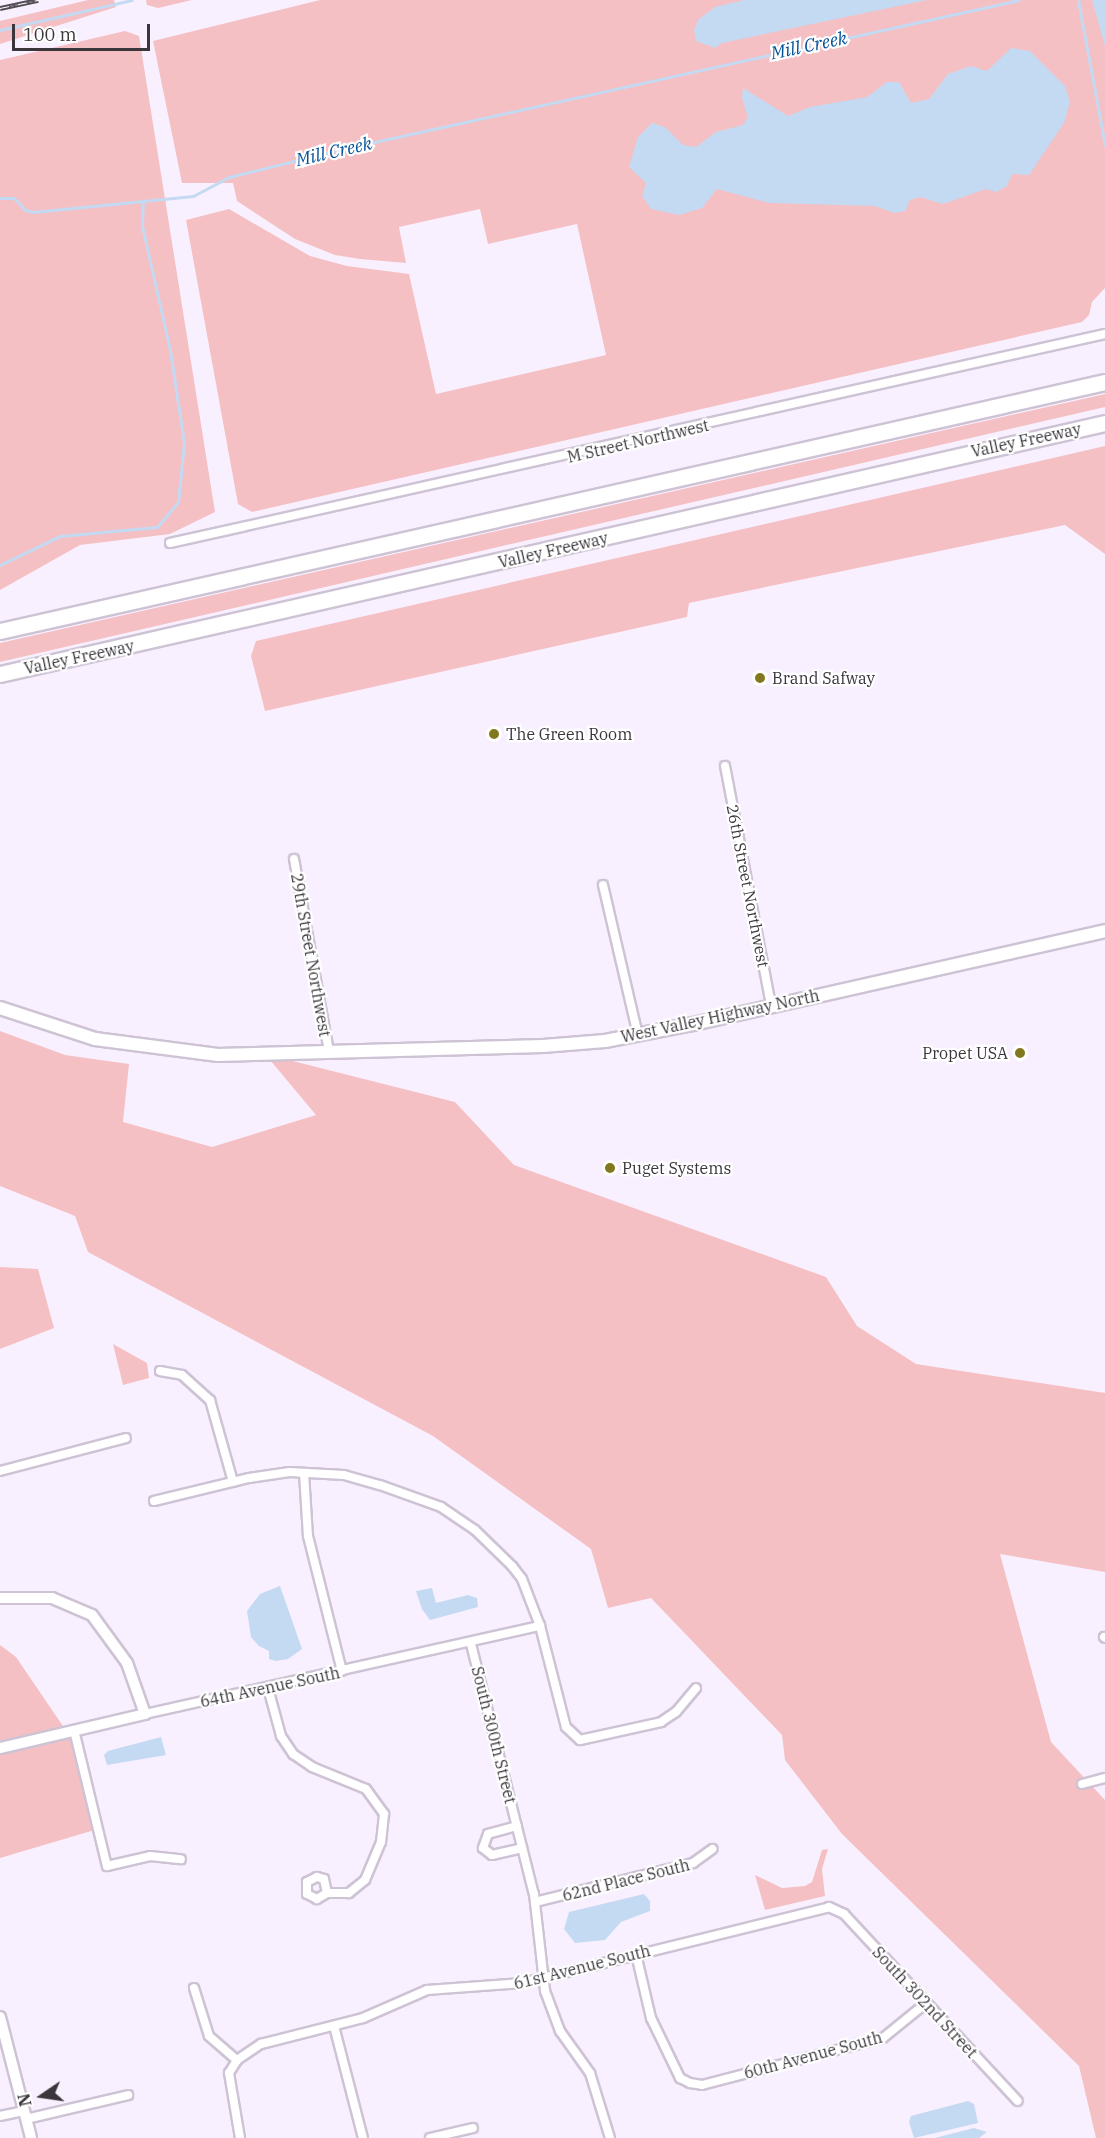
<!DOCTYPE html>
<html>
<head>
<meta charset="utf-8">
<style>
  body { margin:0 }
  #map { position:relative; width:1105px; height:2138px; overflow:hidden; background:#f9f0ff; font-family:"IBM Plex Serif",serif }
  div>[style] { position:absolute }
  .green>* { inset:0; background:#f5c0c4 }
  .water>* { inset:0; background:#c4d9f2 }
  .stream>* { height:3px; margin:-1.5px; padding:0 1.5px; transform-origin:1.5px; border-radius:1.5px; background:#c4d9f2 }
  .roads { filter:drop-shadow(2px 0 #cec3d4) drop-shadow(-2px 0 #cec3d4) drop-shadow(0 2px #cec3d4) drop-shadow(0 -2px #cec3d4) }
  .minor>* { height:8px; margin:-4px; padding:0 4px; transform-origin:4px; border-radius:4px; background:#fff }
  .tertiary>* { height:10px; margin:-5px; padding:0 5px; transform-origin:5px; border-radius:5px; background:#fff }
  .secondary>* { height:12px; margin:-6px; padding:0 6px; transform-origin:6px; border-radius:6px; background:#fff }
  .motorway>* { height:15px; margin:-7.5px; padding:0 7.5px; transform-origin:7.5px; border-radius:7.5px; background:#fff }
  .rail>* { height:5px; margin-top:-2.5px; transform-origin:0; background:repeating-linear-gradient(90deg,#fff 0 9px,#524d54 0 18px); box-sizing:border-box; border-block:2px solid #524d54 }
  .dots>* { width:16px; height:16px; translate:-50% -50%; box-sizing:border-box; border:3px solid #fff; border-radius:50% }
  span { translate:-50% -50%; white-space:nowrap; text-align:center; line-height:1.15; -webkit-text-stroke:4.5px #fff; paint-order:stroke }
  .street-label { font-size:16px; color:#3a363c }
  .poi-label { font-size:16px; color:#3a363c }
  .left { translate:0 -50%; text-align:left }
  .right { translate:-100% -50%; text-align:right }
  .water-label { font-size:18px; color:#005097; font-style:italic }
  .north { position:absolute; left:12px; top:2066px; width:60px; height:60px; -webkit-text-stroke:4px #fff; paint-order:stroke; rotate:257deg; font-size:16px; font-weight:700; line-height:24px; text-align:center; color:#3a363c }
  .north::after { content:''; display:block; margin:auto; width:21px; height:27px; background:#3a363c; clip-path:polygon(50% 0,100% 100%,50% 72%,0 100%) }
  .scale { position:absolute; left:12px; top:24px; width:138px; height:27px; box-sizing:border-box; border:3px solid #3a363c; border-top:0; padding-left:8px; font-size:18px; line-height:21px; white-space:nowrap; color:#3a363c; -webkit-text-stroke:4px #fff; paint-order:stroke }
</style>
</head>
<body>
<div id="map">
  <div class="green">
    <div style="clip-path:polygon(88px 0,114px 0,116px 7px,0 44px,0 21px)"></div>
    <div style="clip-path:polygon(146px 0,192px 0,158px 8px,147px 5px)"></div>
    <div style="clip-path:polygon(320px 0,1105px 0,1105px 288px,1092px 302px,1089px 315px,1082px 322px,252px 512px,238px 504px,186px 220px,229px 209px,310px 256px,347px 266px,409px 274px,436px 394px,606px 355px,577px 224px,488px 244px,480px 209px,399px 227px,406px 263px,360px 259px,335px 255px,295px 239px,237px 201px,233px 183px,182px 183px,153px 41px)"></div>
    <div style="clip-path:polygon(125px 31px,139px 36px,215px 512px,170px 534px,80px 545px,0 590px,0 60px)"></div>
    <div style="clip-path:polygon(1105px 394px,1105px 407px,0 662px,0 643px)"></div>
    <div style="clip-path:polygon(1105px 446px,1105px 554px,1065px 525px,689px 603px,687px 617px,265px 711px,251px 656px,256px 641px)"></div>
    <div style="clip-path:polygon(0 1031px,65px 1055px,129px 1064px,123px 1122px,212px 1147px,316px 1115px,265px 1054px,455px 1102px,514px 1165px,826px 1277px,857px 1326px,916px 1364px,1105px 1393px,1105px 1572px,1000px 1554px,1051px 1742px,1105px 1800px,1105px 2138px,1096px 2138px,1079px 2066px,842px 1834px,785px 1760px,782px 1735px,651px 1598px,608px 1608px,591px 1549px,433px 1436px,88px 1252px,75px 1216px,0 1186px)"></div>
    <div style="clip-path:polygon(0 1267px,38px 1269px,54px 1328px,0 1349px)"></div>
    <div style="clip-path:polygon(113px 1344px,147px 1363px,149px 1378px,123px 1385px)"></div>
    <div style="clip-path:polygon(0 1645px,16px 1657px,67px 1732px,74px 1730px,98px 1829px,0 1858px)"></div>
    <div style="clip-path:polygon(828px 1849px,822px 1869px,825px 1896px,765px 1910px,755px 1875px,782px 1888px,805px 1886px,812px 1882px,822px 1850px)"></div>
  </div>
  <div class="water">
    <div style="clip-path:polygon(744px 0,927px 0,722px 43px,715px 48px,696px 41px,694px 30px,698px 20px,715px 7px)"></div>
    <div style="clip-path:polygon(1092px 0,1105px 0,1105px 46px)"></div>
    <div style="clip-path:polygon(1011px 48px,1030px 51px,1065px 86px,1070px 102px,1064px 123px,1029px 175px,1012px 174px,1007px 186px,996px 192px,986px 189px,943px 204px,920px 197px,910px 200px,905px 211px,894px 213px,875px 206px,769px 203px,717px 189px,702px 208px,679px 215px,651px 209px,642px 196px,646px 183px,629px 167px,638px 137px,652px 123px,665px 127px,683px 145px,696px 147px,716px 132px,743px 125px,748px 117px,742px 98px,743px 88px,788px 116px,810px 107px,867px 97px,887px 82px,899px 82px,911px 103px,929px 99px,948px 74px,971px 66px,987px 71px)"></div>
    <div style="clip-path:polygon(280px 1586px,302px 1649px,288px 1659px,276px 1661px,269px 1659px,269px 1651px,259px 1646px,251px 1637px,247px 1611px,260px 1594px)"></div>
    <div style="clip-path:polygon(432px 1588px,436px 1603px,468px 1595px,477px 1598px,478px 1607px,430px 1620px,422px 1609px,416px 1591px)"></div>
    <div style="clip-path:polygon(161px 1737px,166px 1755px,107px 1765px,104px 1755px,108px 1751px)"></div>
    <div style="clip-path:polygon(644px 1894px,650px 1901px,650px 1911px,621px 1922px,605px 1940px,575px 1943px,564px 1929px,569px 1912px)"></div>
    <div style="clip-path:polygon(968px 2101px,974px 2104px,978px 2123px,914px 2138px,909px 2122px,911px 2116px)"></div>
    <div style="clip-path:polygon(974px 2128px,987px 2132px,979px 2138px,935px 2138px)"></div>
  </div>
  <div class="stream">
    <div style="left:1078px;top:0;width:148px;rotate:79.5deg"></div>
    <div style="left:0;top:30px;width:135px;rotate:-12.8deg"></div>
    <div style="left:0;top:198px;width:14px"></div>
    <div style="left:14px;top:198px;width:16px;rotate:47deg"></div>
    <div style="left:25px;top:210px;width:8px;rotate:14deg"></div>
    <div style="left:33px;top:212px;width:161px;rotate:-5.7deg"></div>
    <div style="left:193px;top:196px;width:41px;rotate:-27.8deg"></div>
    <div style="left:229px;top:177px;width:112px;rotate:-13.9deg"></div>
    <div style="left:338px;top:150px;width:697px;rotate:-12.42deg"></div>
    <div style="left:0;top:565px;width:67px;rotate:-25.8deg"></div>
    <div style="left:60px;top:536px;width:97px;rotate:-5.3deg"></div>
    <div style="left:157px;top:527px;width:33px;rotate:-50deg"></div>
    <div style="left:178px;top:502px;width:59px;rotate:-84.2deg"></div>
    <div style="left:184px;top:443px;width:94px;rotate:-98.6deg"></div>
    <div style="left:170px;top:350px;width:127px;rotate:-102.7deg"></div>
    <div style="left:142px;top:226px;width:25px;rotate:-88deg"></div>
  </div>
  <div class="roads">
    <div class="minor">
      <div style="left:170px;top:543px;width:958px;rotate:-12.6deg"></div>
      <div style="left:725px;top:766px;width:244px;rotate:79.1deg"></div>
      <div style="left:294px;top:859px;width:195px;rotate:79.7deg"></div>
      <div style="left:603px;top:885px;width:154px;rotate:76.9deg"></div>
      <div style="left:160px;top:1371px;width:22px;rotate:10deg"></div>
      <div style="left:182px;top:1375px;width:38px;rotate:42deg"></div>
      <div style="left:210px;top:1400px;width:85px;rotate:74.3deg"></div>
      <div style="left:0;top:1471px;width:130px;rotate:-14.7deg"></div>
      <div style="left:304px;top:1473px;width:63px;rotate:86.4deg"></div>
      <div style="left:308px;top:1536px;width:139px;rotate:75.9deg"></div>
      <div style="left:154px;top:1501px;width:98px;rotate:-13.6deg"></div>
      <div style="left:249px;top:1478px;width:41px;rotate:-8.3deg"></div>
      <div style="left:290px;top:1472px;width:54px;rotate:3.2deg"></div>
      <div style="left:344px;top:1475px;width:37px;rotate:16deg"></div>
      <div style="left:380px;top:1485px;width:65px;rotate:19.8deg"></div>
      <div style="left:441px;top:1507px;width:41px;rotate:34.1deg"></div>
      <div style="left:475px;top:1530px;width:52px;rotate:44.2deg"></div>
      <div style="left:512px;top:1566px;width:16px;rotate:52deg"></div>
      <div style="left:522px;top:1579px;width:50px;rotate:69deg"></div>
      <div style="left:540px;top:1626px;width:104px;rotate:75.6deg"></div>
      <div style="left:566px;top:1727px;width:19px;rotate:43deg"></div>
      <div style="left:580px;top:1740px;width:83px;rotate:-12.5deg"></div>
      <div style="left:661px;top:1722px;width:18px;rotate:-34deg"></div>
      <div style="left:676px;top:1712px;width:31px;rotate:-50deg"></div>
      <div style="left:1104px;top:1637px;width:1px;rotate:45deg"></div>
      <div style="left:471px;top:1644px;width:258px;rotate:75.9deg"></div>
      <div style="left:534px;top:1894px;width:98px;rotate:83.5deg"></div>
      <div style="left:545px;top:1991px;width:43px;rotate:69.4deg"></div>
      <div style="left:560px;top:2031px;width:52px;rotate:54.5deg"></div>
      <div style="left:590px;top:2073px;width:68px;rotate:72.9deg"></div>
      <div style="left:268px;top:1688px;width:50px;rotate:74.8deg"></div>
      <div style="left:281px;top:1736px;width:22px;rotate:56deg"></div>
      <div style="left:293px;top:1754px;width:23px;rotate:34deg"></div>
      <div style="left:312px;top:1767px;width:58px;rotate:22.2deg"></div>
      <div style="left:366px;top:1789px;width:31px;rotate:54deg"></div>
      <div style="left:384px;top:1814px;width:28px;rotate:96deg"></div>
      <div style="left:381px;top:1842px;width:41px;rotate:112.8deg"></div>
      <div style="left:365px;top:1880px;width:21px;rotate:141deg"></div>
      <div style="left:349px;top:1893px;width:22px;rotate:180deg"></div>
      <div style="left:327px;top:1893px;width:12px;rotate:149deg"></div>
      <div style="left:317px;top:1899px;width:11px;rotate:-153deg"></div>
      <div style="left:307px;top:1894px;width:12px;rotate:-90deg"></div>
      <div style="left:307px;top:1882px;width:11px;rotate:-27deg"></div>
      <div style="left:317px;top:1877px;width:7px;rotate:16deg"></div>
      <div style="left:324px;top:1879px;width:14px;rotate:78deg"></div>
      <div style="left:145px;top:1714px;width:405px;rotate:-12.6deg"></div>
      <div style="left:74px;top:1730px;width:140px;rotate:76.4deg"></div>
      <div style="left:107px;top:1866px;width:44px;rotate:-13.1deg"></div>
      <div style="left:150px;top:1856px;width:31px;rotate:6deg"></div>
      <div style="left:1082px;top:1784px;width:24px;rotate:-15deg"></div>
      <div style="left:517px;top:1826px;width:30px;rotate:165deg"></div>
      <div style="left:488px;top:1834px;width:15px;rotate:110deg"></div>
      <div style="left:483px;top:1848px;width:11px;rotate:38deg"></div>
      <div style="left:492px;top:1855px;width:31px;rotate:-13deg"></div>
      <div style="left:535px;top:1902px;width:163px;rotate:-13.9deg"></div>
      <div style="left:693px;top:1863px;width:24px;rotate:-36deg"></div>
      <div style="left:636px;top:1954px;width:66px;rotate:76.8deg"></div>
      <div style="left:651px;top:2018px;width:67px;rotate:64.2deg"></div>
      <div style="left:680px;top:2078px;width:11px;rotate:27deg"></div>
      <div style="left:690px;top:2083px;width:12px;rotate:9deg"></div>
      <div style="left:702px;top:2085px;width:187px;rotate:-14.6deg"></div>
      <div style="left:883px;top:2038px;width:55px;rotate:-39.1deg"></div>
      <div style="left:194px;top:1988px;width:50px;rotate:72.6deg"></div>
      <div style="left:209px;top:2036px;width:37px;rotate:41deg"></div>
      <div style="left:334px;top:2026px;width:116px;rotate:75.5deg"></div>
      <div style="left:0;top:2116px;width:25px;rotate:-12deg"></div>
      <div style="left:26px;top:2119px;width:105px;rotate:-13.2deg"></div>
      <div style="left:240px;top:2138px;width:66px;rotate:-99.6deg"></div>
      <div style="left:229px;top:2073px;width:15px;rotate:-58deg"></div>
      <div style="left:237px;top:2060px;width:29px;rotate:-34deg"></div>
      <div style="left:261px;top:2044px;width:105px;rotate:-14.3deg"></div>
      <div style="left:363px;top:2018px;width:70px;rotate:-23.6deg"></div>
      <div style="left:427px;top:1990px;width:96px;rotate:-4.2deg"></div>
      <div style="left:523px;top:1983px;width:315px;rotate:-13.9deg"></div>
      <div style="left:829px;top:1907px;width:17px;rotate:25deg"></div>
      <div style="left:844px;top:1914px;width:255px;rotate:47.1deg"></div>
      <div style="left:430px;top:2138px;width:44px;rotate:-13.1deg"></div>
    </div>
    <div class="tertiary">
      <div style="left:0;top:1598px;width:52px"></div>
      <div style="left:52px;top:1598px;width:43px;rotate:23deg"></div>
      <div style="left:92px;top:1615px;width:59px;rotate:53.9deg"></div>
      <div style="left:127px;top:1663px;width:54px;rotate:70.6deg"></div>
      <div style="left:145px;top:1714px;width:149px;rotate:166.8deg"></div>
      <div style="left:0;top:2017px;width:125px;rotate:75.6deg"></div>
    </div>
    <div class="secondary">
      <div style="left:0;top:1008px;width:100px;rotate:18.1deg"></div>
      <div style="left:95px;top:1039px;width:124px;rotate:7.4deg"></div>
      <div style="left:218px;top:1055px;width:325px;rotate:-1.6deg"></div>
      <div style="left:543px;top:1046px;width:62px;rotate:-4.6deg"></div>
      <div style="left:605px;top:1041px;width:90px;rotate:-10.9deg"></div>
      <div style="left:693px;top:1024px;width:422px;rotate:-12.7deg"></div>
    </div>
    <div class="motorway">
      <div style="left:0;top:631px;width:1133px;rotate:-12.7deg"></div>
      <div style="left:0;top:674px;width:1133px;rotate:-12.8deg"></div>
    </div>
  </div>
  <div class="rail">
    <div style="left:0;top:8px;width:39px;rotate:-12deg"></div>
  </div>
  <div class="dots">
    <div style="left:760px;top:678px;background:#82791e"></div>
    <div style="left:494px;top:734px;background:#82791e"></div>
    <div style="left:1020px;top:1053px;background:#82791e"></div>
    <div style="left:610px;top:1168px;background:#82791e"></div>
  </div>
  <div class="street-label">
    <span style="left:1026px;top:440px;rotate:-12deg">Valley Freeway</span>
    <span style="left:638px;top:441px;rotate:-13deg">M Street Northwest</span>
    <span style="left:553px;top:550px;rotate:-13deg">Valley Freeway</span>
    <span style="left:79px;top:657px;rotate:-12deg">Valley Freeway</span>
    <span style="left:748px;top:886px;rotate:79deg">26th Street Northwest</span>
    <span style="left:311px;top:955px;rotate:80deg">29th Street Northwest</span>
    <span style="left:720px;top:1016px;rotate:-12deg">West Valley Highway North</span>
    <span style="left:270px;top:1687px;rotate:-12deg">64th Avenue South</span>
    <span style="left:494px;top:1735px;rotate:76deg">South 300th Street</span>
    <span style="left:626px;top:1880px;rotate:-14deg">62nd Place South</span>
    <span style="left:582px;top:1967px;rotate:-14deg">61st Avenue South</span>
    <span style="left:925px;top:2002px;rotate:47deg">South 302nd Street</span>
    <span style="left:813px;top:2055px;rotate:-15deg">60th Avenue South</span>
  </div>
  <div class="poi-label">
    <span class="left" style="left:772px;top:678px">Brand Safway</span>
    <span class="left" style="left:506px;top:734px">The Green Room</span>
    <span class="right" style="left:1008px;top:1053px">Propet USA</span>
    <span class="left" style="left:622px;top:1168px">Puget Systems</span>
  </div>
  <div class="water-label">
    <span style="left:809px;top:46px;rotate:-12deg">Mill Creek</span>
    <span style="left:334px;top:152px;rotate:-13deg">Mill Creek</span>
  </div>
  <div class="north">N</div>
  <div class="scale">100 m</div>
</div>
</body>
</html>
